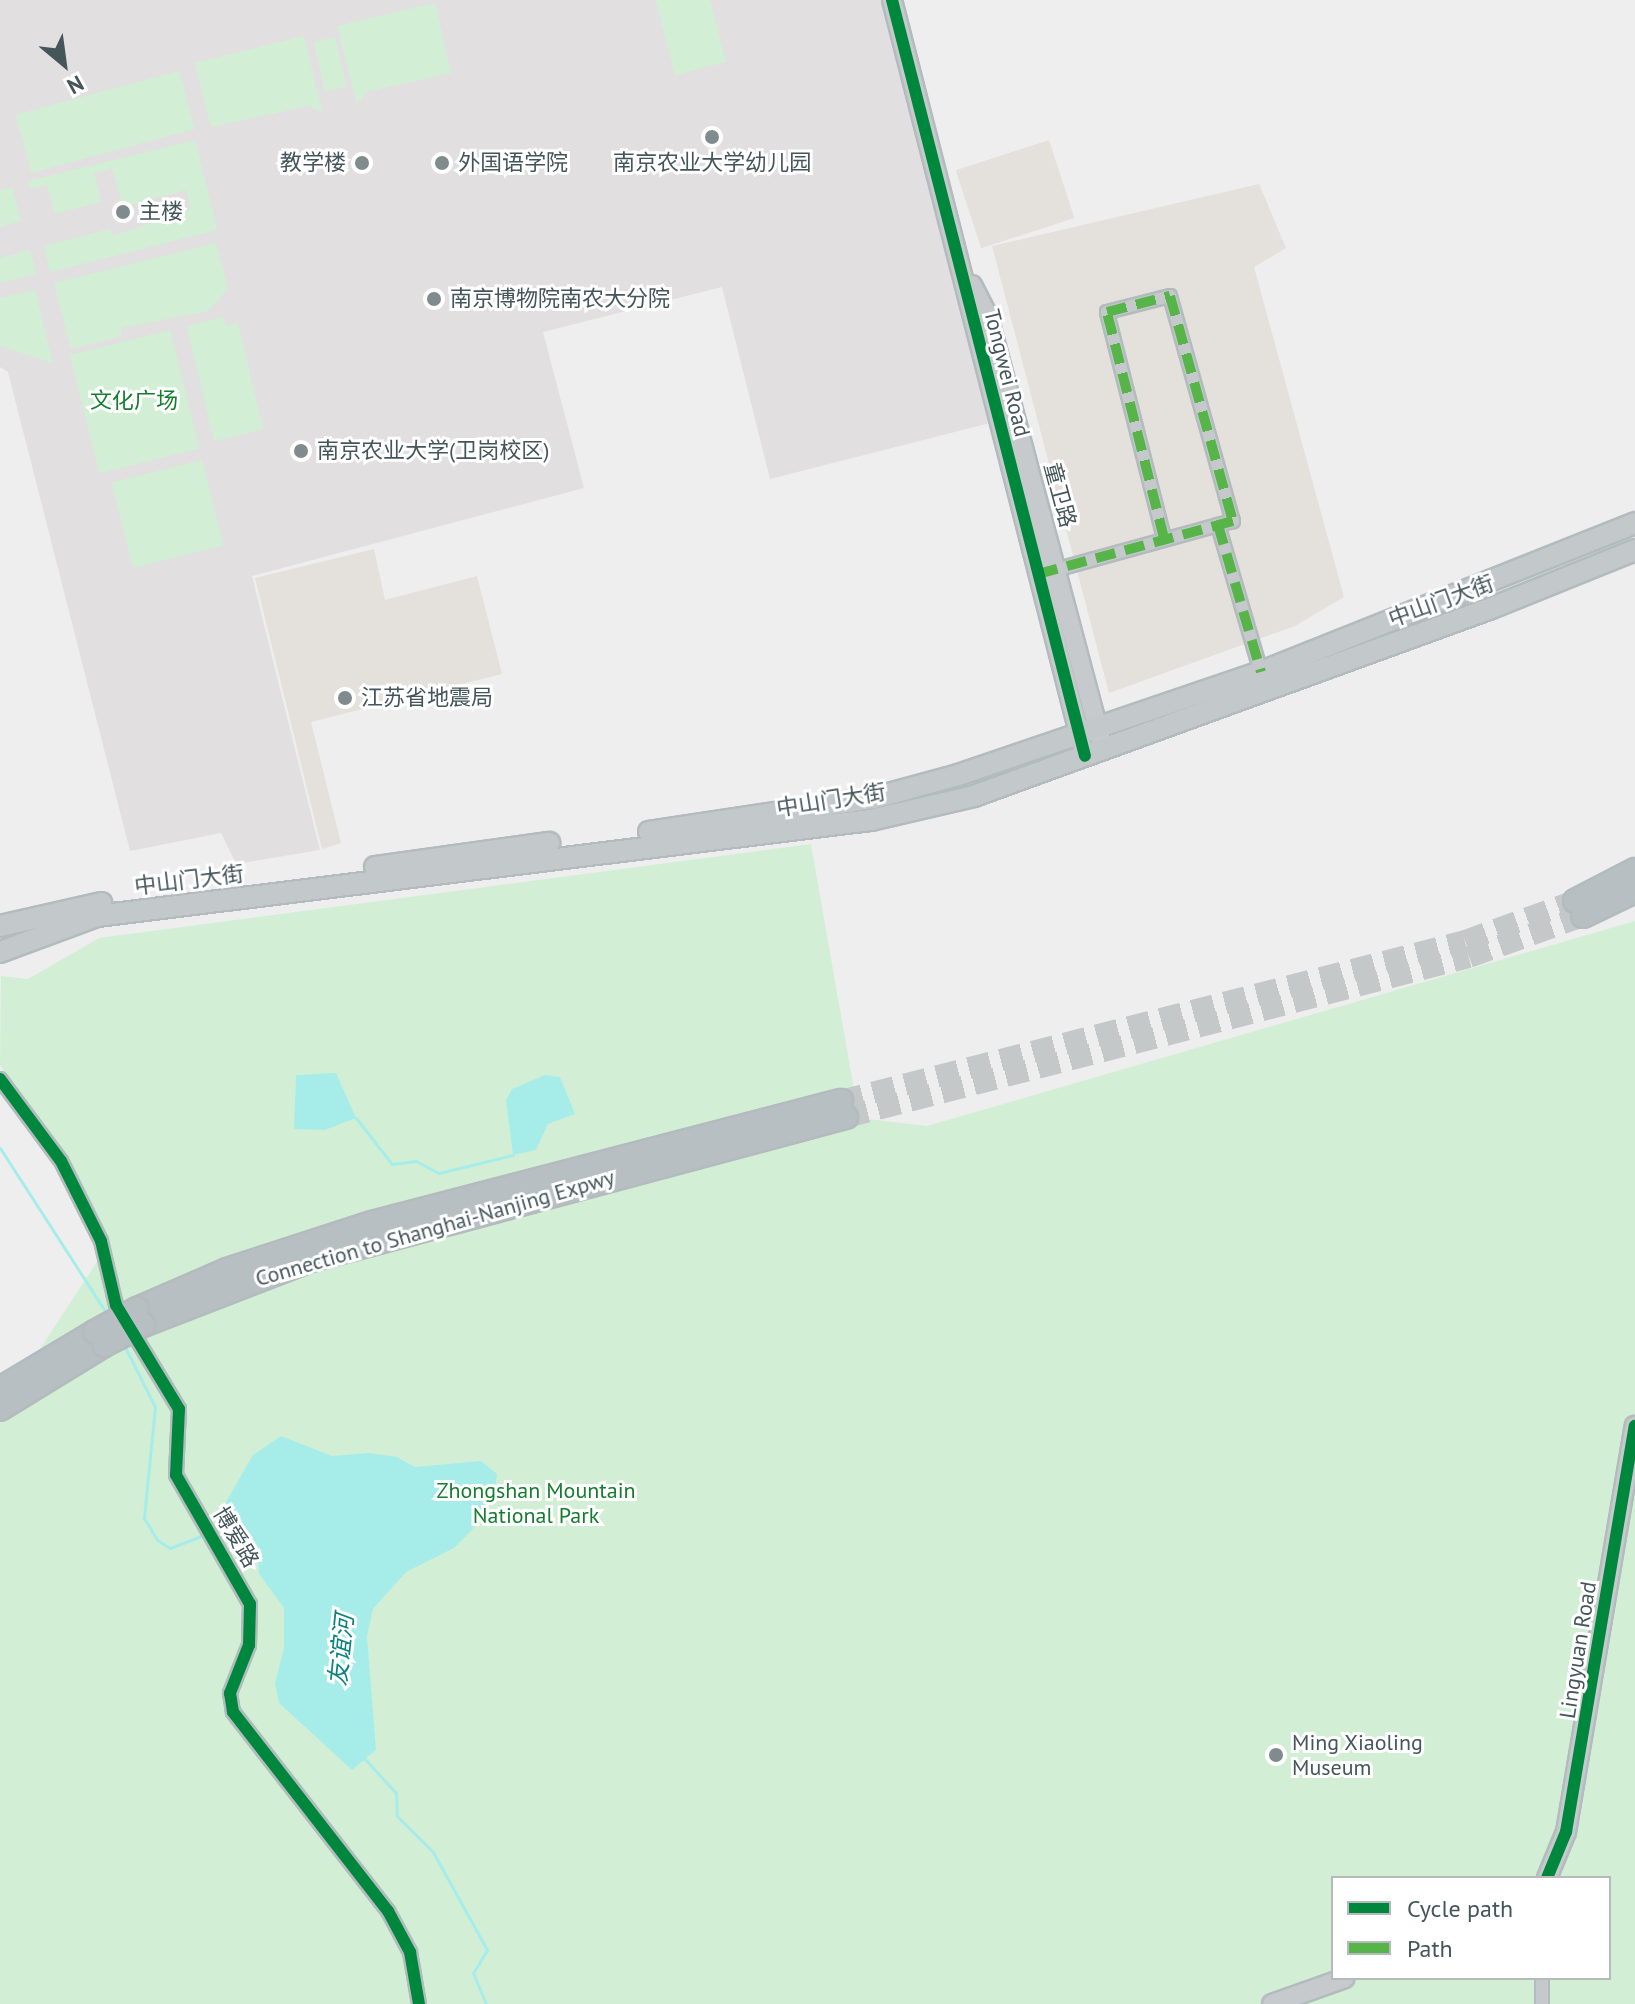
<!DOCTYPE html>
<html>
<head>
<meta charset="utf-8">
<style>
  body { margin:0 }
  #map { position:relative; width:1635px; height:2004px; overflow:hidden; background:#efeeee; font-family:"PT Sans","Noto Sans SC",sans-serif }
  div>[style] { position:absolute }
  .commercial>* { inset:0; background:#e4e0db; transform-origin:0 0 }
  .education>* { inset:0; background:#e1dfe0 }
  .green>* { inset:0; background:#d2efd5; transform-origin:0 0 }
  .water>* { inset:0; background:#a6edea }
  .stream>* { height:3px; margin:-1.5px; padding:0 1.5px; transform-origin:1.5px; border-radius:1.5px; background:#a6edea }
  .highway-tunnel>* { height:22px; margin-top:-11px; transform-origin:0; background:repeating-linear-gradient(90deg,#c4c8c9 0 22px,transparent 0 33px) }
  .roads { filter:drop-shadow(2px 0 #b3bbbe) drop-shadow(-2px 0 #b3bbbe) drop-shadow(0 2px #b3bbbe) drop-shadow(0 -2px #b3bbbe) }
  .street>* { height:12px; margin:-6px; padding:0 6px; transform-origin:6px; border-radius:6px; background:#c5c9cb }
  .secondary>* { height:18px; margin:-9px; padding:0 9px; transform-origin:9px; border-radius:9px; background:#c6cacc }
  .primary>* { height:20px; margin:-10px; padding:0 10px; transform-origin:10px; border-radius:10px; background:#c3c9ca }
  .highway>* { height:22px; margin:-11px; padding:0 11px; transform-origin:11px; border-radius:11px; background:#b8bfc2 }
  .bridges { filter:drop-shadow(2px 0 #b3bbbe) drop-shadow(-2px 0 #b3bbbe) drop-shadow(0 2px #b3bbbe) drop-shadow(0 -2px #b3bbbe) }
  .highway-bridge>* { height:22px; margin:-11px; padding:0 11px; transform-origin:11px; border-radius:11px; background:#b8bfc2 }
  .quiet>* { height:10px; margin-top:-5px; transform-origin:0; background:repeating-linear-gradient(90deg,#57b448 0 20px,transparent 0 30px) }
  .cycleway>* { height:12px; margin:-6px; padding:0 6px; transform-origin:6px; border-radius:6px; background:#00873e }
  .dots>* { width:22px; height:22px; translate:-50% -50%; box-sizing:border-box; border:4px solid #fff; border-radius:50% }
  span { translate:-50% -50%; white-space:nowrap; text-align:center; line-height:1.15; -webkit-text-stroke:6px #fff; paint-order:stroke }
  .poi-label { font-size:22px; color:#45565b }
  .right { translate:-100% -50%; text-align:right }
  .left { translate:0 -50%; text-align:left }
  .street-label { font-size:22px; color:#45565b }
  .park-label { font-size:22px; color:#157d2f }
  .water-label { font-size:24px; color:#0c837e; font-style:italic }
  .legend { position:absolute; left:1331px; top:1876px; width:280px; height:104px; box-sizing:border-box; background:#fff; border:2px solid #b5bbbd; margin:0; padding:10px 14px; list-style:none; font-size:24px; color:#45565b }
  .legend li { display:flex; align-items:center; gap:16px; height:40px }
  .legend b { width:40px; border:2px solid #b5bbbd }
  .north { position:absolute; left:24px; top:24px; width:80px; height:80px; -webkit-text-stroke:6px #fff; paint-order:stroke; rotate:151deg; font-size:22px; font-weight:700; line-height:32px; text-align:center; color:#45565b }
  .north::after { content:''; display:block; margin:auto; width:28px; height:36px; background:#45565b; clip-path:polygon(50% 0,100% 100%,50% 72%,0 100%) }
</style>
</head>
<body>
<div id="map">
  <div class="commercial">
    <div style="left:1049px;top:140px;width:82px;height:98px;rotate:72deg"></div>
    <div style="clip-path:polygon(1259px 184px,1286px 248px,1254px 267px,1344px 597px,1295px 626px,1109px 693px,992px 246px)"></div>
    <div style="clip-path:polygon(374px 549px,385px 600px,477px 576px,502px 674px,311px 722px,341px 843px,322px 849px,255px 578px)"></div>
  </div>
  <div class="education">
    <div style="clip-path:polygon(0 0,884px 0,994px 422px,770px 479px,722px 287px,543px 332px,584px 488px,252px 576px,320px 850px,236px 864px,221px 833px,130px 851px,8px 372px,0 367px)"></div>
  </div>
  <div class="green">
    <div style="clip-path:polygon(656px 0,710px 0,726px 62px,675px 75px)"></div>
    <div style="clip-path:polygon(435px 3px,451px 73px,366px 92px,357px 105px,337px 26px)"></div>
    <div style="clip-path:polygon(304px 36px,322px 112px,309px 106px,211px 127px,195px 63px)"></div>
    <div style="left:335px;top:37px;width:51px;height:22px;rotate:77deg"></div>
    <div style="left:179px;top:71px;width:60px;height:169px;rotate:75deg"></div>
    <div style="clip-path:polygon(195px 140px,217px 230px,50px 272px,44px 246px,110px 229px,113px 236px,191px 209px,186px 190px,123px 207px,112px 168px,94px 173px,101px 202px,55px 214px,47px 185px,30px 189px,28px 181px)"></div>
    <div style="clip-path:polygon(12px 187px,21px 221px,0 227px,0 190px)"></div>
    <div style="clip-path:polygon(216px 243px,228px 289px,208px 311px,121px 328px,122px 336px,71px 349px,54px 283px)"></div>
    <div style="clip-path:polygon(30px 250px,36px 274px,0 283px,0 258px)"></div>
    <div style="clip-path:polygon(35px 290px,53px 363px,0 346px,0 298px)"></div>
    <div style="clip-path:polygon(224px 317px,226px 326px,238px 323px,263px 429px,214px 441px,187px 326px)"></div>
    <div style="left:170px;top:330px;width:122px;height:103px;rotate:76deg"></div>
    <div style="left:202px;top:460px;width:88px;height:93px;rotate:76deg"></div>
    <div style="clip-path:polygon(evenodd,811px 844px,859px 1118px,927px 1126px,1635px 921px,1635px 2004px,0 2004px,0 1410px,108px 1245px,89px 1198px,0 1065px,1px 976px,28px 979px,99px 938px,811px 844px,1333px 1878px,1609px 1878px,1609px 1978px,1333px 1978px,1333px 1878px)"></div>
  </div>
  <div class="water">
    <div style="clip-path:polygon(336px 1073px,356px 1118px,325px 1130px,294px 1129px,296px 1075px)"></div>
    <div style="clip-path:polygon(545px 1075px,560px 1077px,575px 1114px,548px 1124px,536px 1150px,513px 1155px,506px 1100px,512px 1089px)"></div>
    <div style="clip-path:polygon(281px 1436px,332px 1456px,369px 1453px,397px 1457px,415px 1467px,481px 1461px,497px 1474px,495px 1492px,472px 1530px,454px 1548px,406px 1572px,373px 1609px,367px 1636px,376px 1750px,352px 1770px,279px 1703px,275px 1683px,284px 1648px,284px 1608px,259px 1574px,257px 1545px,250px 1536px,225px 1535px,216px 1519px,253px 1455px)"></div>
  </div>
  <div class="stream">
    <div style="left:356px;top:1118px;width:58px;rotate:52deg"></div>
    <div style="left:392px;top:1164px;width:24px;rotate:-7deg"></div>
    <div style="left:416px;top:1161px;width:26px;rotate:28deg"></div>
    <div style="left:439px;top:1173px;width:76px;rotate:-13.7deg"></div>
    <div style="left:0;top:1148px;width:197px;rotate:57.2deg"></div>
    <div style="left:124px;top:1345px;width:69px;rotate:63.4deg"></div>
    <div style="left:155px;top:1407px;width:112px;rotate:95.7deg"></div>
    <div style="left:144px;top:1518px;width:26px;rotate:59deg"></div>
    <div style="left:157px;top:1540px;width:15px;rotate:32deg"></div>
    <div style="left:170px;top:1548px;width:39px;rotate:-21deg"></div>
    <div style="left:363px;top:1757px;width:49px;rotate:47.5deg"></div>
    <div style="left:396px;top:1793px;width:23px;rotate:88deg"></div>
    <div style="left:397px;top:1816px;width:51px;rotate:45deg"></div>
    <div style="left:433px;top:1852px;width:112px;rotate:61.1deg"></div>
    <div style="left:487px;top:1950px;width:27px;rotate:121deg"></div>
    <div style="left:473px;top:1973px;width:34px;rotate:67deg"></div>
  </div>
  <div class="highway-tunnel">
    <div style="left:841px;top:1101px;width:644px;rotate:-14.38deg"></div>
    <div style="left:1465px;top:941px;width:117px;rotate:-20deg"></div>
    <div style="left:846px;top:1117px;width:643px;rotate:-14.4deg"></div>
    <div style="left:1469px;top:957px;width:121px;rotate:-19.8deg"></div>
  </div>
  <div class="roads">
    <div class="street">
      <div style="left:1164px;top:538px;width:233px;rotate:-104.2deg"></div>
      <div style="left:1107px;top:312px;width:65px;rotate:-14.3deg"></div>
      <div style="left:1170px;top:296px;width:234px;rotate:74.4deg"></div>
      <div style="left:1233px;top:521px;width:16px;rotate:165deg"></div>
      <div style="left:1218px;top:525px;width:153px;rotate:73.7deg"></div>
      <div style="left:1051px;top:571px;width:173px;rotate:-15.4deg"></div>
      <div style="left:0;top:1079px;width:102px;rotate:53.4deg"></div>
      <div style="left:61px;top:1161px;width:89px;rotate:63.4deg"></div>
      <div style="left:101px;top:1241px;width:66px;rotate:76.8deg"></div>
      <div style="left:116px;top:1305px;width:122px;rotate:58.8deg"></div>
      <div style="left:179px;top:1409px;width:66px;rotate:92.6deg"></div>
      <div style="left:176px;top:1475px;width:149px;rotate:60.2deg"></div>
      <div style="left:250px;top:1604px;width:41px;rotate:91.4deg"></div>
      <div style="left:249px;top:1645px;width:52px;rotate:111.6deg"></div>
      <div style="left:230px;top:1693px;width:19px;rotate:81deg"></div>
      <div style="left:233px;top:1712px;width:252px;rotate:52.1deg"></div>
      <div style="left:388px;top:1911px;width:47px;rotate:61.8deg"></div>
      <div style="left:410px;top:1952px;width:53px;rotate:80.2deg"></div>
      <div style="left:1542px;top:1978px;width:26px;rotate:90deg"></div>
    </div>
    <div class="secondary">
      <div style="left:892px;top:0;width:780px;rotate:75.68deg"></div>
      <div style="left:972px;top:285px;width:35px;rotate:63deg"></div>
      <div style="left:988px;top:316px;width:440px;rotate:75.1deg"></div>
      <div style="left:1547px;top:1878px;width:50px;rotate:-67.6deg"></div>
      <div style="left:1566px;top:1832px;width:412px;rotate:-80.4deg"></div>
      <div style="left:1272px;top:2004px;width:77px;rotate:-19.6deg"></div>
    </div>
    <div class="primary">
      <div style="left:649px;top:832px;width:228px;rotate:-8.6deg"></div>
      <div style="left:874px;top:798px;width:87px;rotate:-15.3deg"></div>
      <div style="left:958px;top:775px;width:320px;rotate:-18.8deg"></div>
      <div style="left:1261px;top:672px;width:403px;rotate:-21.7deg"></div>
      <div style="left:375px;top:867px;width:176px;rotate:-7.9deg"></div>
      <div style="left:0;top:926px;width:104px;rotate:-12.8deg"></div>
      <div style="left:0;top:952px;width:103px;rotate:-20.4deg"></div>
      <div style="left:97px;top:916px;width:780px;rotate:-7.07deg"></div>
      <div style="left:871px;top:820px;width:106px;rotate:-13.1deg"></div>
      <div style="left:974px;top:796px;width:548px;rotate:-19.96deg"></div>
      <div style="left:1489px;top:609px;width:157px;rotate:-22deg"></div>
    </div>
    <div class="highway">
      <div style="left:1575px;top:901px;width:68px;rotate:-27.3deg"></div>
      <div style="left:1583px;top:916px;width:58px;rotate:-25.7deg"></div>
      <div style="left:137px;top:1309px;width:98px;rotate:-23.4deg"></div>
      <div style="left:227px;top:1270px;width:152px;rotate:-18deg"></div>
      <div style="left:372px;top:1223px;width:485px;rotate:-14.6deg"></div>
      <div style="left:143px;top:1325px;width:180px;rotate:-21.2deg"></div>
      <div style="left:311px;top:1260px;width:554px;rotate:-14.96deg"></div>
      <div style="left:0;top:1389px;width:111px;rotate:-31deg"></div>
      <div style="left:0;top:1409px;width:122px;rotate:-31.6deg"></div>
    </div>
  </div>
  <div class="bridges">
    <div class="highway-bridge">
      <div style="left:95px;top:1332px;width:48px;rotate:-28.7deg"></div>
      <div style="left:104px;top:1345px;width:44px;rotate:-27.1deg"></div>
    </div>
  </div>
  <div class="quiet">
    <div style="left:1164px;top:538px;width:233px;rotate:-104.2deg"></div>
    <div style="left:1107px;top:312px;width:65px;rotate:-14.3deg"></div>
    <div style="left:1170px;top:296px;width:234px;rotate:74.4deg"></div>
    <div style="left:1233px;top:521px;width:16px;rotate:165deg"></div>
    <div style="left:1218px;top:525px;width:153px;rotate:73.7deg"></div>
    <div style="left:1038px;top:574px;width:187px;rotate:-15.2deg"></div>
  </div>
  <div class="cycleway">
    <div style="left:892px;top:0;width:780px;rotate:75.68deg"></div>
    <div style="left:0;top:1079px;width:102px;rotate:53.4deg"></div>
    <div style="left:61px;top:1161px;width:89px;rotate:63.4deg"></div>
    <div style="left:101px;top:1241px;width:66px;rotate:76.8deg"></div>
    <div style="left:116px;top:1305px;width:122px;rotate:58.8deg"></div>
    <div style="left:179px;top:1409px;width:66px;rotate:92.6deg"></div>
    <div style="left:176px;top:1475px;width:149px;rotate:60.2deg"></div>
    <div style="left:250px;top:1604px;width:41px;rotate:91.4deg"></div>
    <div style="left:249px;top:1645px;width:52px;rotate:111.6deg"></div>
    <div style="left:230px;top:1693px;width:19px;rotate:81deg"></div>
    <div style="left:233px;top:1712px;width:252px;rotate:52.1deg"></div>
    <div style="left:388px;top:1911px;width:47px;rotate:61.8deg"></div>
    <div style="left:410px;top:1952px;width:53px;rotate:80.2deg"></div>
    <div style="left:1547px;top:1878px;width:50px;rotate:-67.6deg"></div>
    <div style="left:1566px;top:1832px;width:412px;rotate:-80.4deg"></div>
  </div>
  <div class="dots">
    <div style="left:712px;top:137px;background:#808b8e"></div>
    <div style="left:362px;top:163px;background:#808b8e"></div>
    <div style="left:442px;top:163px;background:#808b8e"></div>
    <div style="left:123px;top:212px;background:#808b8e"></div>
    <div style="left:434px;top:299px;background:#808b8e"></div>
    <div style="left:301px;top:451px;background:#808b8e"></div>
    <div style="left:345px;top:698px;background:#808b8e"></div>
    <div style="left:1276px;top:1755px;background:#808b8e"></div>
  </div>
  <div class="poi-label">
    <span class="right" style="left:346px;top:163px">教学楼</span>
    <span class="left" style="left:458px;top:163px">外国语学院</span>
    <span style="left:712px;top:163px">南京农业大学幼儿园</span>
    <span class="left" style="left:139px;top:212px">主楼</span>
    <span class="left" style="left:450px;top:299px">南京博物院南农大分院</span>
    <span class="left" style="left:317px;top:451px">南京农业大学(卫岗校区)</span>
    <span class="left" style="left:361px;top:698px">江苏省地震局</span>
    <span class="left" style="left:1292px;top:1755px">Ming Xiaoling<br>Museum</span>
  </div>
  <div class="street-label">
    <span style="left:1007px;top:373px;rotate:76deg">Tongwei Road</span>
    <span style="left:1060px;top:495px;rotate:75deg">童卫路</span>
    <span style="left:1441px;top:601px;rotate:-20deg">中山门大街</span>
    <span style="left:831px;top:800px;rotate:-9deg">中山门大街</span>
    <span style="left:189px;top:880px;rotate:-7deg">中山门大街</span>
    <span style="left:435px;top:1228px;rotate:-16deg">Connection to Shanghai-Nanjing Expwy</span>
    <span style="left:236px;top:1537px;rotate:59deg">博爱路</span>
    <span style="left:1578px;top:1650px;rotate:-81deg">Lingyuan Road</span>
  </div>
  <div class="park-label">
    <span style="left:134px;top:401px">文化广场</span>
    <span style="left:536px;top:1503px">Zhongshan Mountain<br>National Park</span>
  </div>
  <div class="water-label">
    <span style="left:341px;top:1650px;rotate:-84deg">友谊河</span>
  </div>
  <ul class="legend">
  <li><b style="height:10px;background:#00873e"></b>Cycle path</li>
  <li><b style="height:10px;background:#57b448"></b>Path</li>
  </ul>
  <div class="north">N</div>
</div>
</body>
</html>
